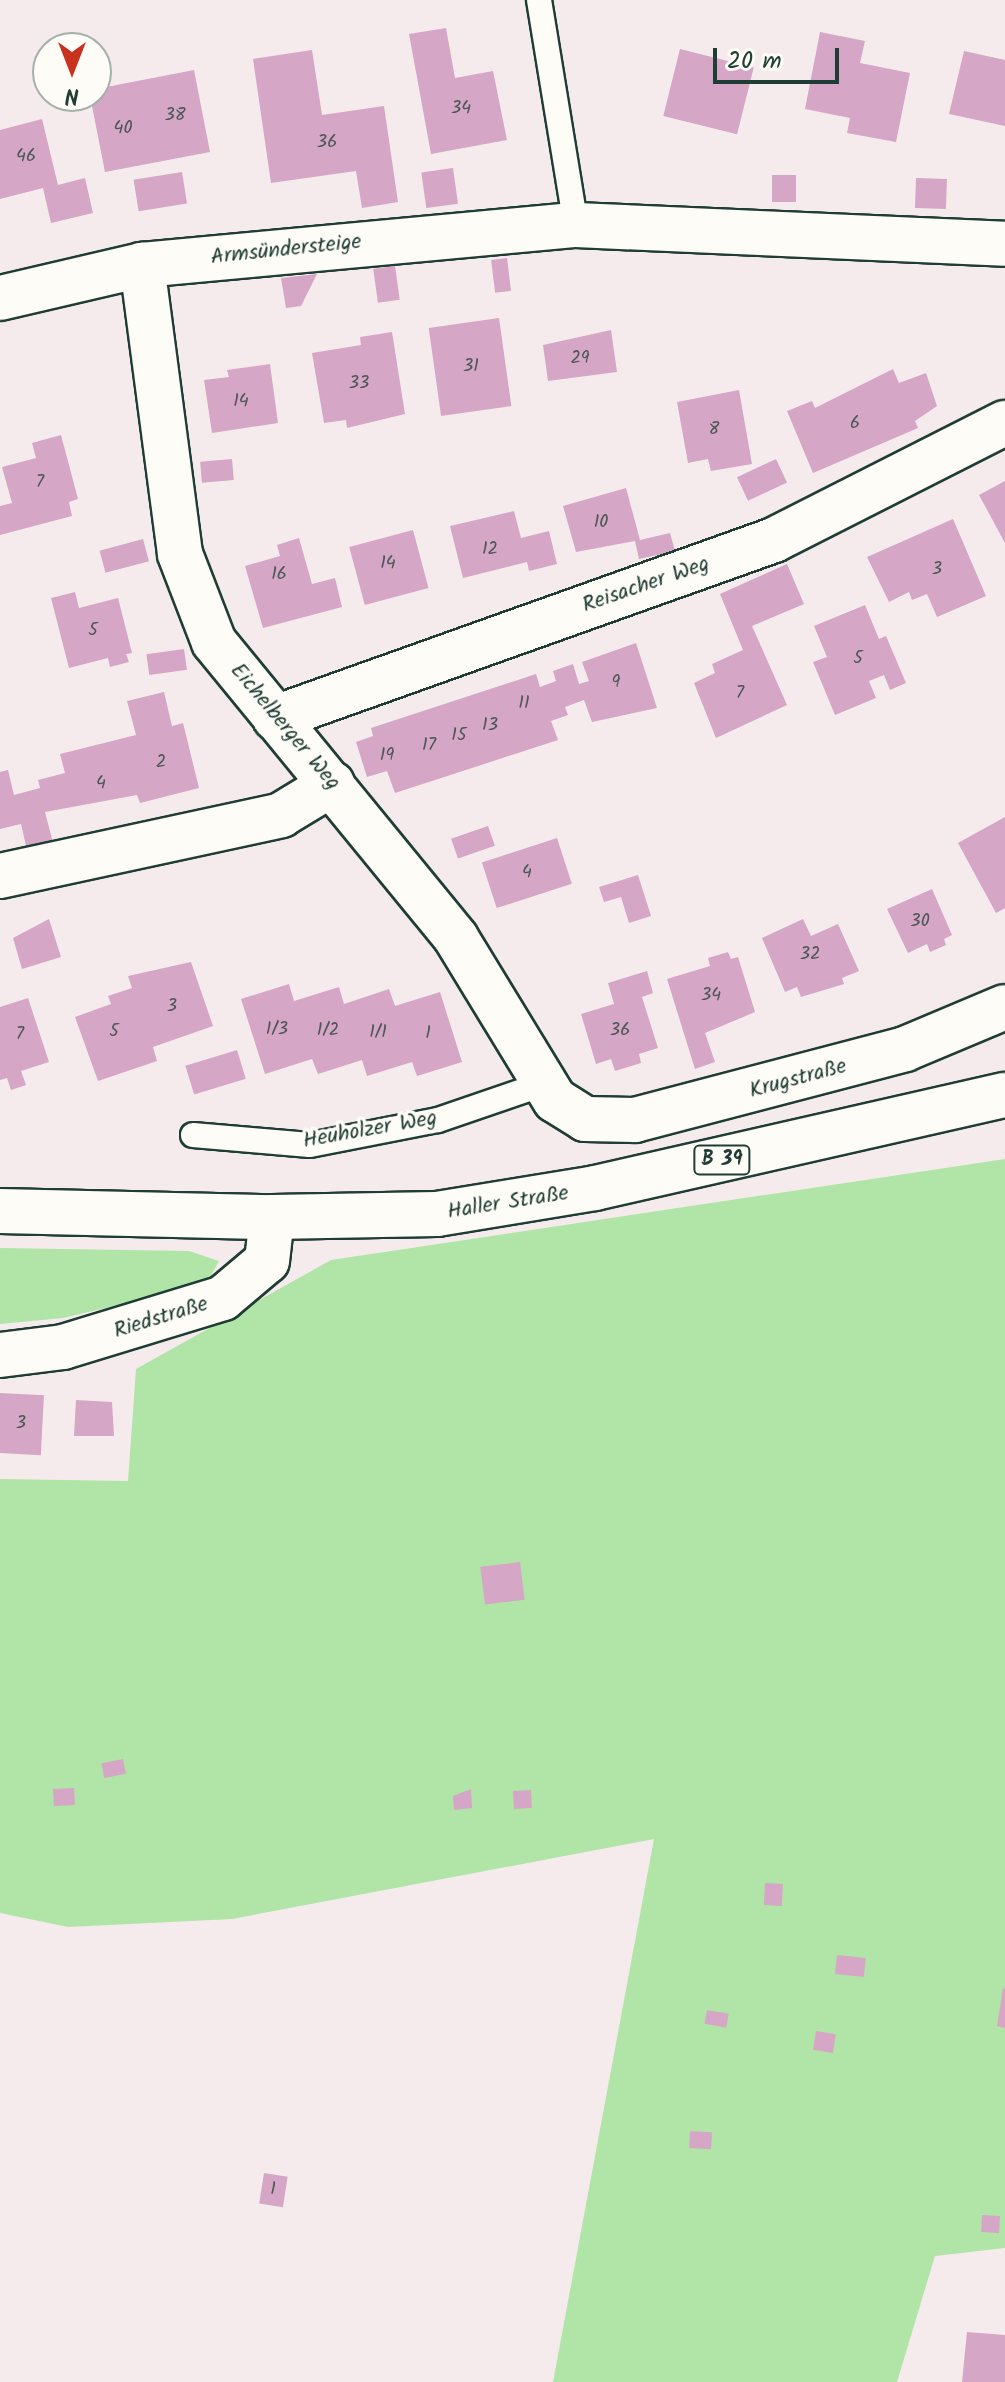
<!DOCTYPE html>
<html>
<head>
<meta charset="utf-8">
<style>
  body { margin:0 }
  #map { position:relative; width:1005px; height:2382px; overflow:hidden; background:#f5ebed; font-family:Kalam,sans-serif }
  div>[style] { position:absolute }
  .green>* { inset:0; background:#b0e5a7 }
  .building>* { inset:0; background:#d5a6c5; transform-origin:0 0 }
  .roads { filter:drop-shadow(2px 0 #1f3d34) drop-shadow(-2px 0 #1f3d34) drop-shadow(0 2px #1f3d34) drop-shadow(0 -2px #1f3d34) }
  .lane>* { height:24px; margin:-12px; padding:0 12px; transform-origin:12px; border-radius:12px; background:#fdfcf7 }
  .street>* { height:44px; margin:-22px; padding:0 22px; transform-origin:22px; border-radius:22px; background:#fdfcf7 }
  .primary>* { height:44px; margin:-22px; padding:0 22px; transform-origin:22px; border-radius:22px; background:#fdfcf7 }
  span { translate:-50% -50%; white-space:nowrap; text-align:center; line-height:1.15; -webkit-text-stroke:7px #fdfcf7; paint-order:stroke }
  .number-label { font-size:18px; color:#4c5758 }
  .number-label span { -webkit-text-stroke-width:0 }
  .shield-label span { padding:2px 6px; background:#fdfcf7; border:2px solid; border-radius:6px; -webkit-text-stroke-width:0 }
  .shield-label { font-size:20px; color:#1f3d34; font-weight:700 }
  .street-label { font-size:22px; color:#1f3d34 }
  .north { position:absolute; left:32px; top:32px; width:80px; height:80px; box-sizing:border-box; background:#fdfcf7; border:2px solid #a4b0a9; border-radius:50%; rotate:180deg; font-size:22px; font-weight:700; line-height:32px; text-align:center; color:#1f3d34 }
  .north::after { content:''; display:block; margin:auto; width:28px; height:36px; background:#c8321e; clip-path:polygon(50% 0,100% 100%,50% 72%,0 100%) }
  .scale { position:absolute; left:713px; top:48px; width:126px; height:36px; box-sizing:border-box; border:4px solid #1f3d34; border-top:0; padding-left:10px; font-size:24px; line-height:28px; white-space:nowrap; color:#1f3d34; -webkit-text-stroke:6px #fdfcf7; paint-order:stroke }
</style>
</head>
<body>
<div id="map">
  <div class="green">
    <div style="clip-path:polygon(1005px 1159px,1005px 2248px,935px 2256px,897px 2382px,553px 2382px,654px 1839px,232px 1919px,68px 1927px,0 1913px,0 1479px,128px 1481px,136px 1369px,331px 1260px)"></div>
    <div style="clip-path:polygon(0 1248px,189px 1251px,219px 1261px,209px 1279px,169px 1293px,63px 1318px,0 1324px)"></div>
  </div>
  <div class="building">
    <div style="clip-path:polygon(446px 28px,455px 78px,493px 71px,507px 140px,431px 154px,409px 34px)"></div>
    <div style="clip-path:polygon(820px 32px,865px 41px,860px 63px,910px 73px,896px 142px,847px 133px,850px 118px,805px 109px)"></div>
    <div style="left:680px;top:49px;width:76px;height:69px;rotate:14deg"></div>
    <div style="clip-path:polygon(312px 50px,322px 115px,384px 106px,398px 202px,362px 208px,356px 171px,271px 183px,253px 59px)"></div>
    <div style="clip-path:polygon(964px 51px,1005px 60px,1005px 126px,949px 114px)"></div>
    <div style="clip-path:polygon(194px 70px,210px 152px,105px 172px,90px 96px,96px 96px,96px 89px)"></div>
    <div style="clip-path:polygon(42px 119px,58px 185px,85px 178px,93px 213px,51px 223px,43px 188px,0 199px,0 130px)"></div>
    <div style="left:453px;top:168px;width:36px;height:32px;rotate:82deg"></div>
    <div style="left:182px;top:172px;width:32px;height:49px;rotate:81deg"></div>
    <div style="left:772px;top:175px;width:24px;height:27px"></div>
    <div style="left:916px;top:178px;width:31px;height:30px;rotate:2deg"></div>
    <div style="left:507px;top:258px;width:33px;height:16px;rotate:83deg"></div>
    <div style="left:395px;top:266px;width:34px;height:22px;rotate:82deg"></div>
    <div style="clip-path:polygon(317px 274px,301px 306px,286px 308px,281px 278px)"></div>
    <div style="left:499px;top:318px;width:89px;height:71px;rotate:82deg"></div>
    <div style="clip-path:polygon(611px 330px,617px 372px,548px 381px,543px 345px)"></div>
    <div style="clip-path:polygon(392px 332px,405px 414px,347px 428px,346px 420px,324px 423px,312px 353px,361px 345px,360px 337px)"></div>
    <div style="clip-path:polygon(270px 364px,278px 423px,212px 433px,204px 380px,229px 377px,227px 370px)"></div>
    <div style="clip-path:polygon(893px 369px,899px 383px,926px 373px,937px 406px,915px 421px,918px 428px,813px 473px,787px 411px,812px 401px,815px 408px)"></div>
    <div style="clip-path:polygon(739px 390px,752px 464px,711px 471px,708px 459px,688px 463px,677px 402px)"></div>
    <div style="clip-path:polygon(61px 435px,78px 499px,69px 502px,72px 516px,0 535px,0 506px,12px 503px,2px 467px,36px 458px,32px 443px)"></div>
    <div style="left:232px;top:459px;width:21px;height:32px;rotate:85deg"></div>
    <div style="left:776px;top:459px;width:26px;height:43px;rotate:65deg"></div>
    <div style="clip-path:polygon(1005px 481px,1005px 543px,979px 495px)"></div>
    <div style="clip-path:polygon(626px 488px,640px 540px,670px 533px,675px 551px,639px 559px,635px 541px,576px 552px,563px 506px)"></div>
    <div style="clip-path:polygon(514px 511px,521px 538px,549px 531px,557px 564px,529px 571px,527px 562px,463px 578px,450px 526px)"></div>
    <div style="clip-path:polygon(953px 519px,986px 596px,937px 617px,927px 594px,912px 600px,909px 592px,889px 602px,867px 557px)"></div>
    <div style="left:413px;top:530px;width:60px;height:66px;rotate:75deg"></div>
    <div style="clip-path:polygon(299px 538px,312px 584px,335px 578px,342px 607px,263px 628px,245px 566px,280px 556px,277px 545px)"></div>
    <div style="left:143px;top:539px;width:23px;height:45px;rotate:75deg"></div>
    <div style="clip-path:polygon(787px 564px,804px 604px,752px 626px,787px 705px,716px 738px,694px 683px,715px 673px,712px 664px,743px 650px,720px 594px)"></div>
    <div style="clip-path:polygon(75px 592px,79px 608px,118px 598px,132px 653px,126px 654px,129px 662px,110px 667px,108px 658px,69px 668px,51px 598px)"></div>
    <div style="clip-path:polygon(865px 605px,879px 639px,886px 636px,906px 683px,890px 690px,884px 675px,869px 681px,876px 698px,835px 715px,813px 662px,827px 657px,814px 626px)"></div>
    <div style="clip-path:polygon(636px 643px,657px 708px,592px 722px,584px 700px,565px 707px,568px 715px,551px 721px,558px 740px,395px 793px,387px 771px,367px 777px,356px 742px,373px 736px,371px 728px,536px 674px,540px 687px,556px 681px,553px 671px,573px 664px,579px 684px,589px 681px,582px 662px)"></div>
    <div style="left:184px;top:649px;width:21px;height:38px;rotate:82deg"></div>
    <div style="clip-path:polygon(164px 692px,172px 726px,183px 723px,199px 788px,140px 803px,137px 795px,45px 812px,53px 843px,27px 850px,21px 824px,0 829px,0 772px,8px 770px,14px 795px,40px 788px,38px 780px,65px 773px,60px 754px,136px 735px,127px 701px)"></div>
    <div style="clip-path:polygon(1005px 817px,1005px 908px,996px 913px,958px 843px)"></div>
    <div style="left:488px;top:826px;width:21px;height:39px;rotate:71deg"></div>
    <div style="left:557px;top:838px;width:48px;height:79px;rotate:72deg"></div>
    <div style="clip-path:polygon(638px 875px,651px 916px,629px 923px,621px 897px,604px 902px,599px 887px)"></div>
    <div style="clip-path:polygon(932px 889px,952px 935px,944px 939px,946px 945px,930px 952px,927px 944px,908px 953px,887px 909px)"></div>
    <div style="clip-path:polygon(49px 919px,61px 957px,22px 969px,13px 938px)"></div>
    <div style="clip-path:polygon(803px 919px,811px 936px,838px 924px,859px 971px,842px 978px,844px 984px,801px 997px,797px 987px,785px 992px,762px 938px)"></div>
    <div style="clip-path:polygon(728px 952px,731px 959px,738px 957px,755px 1012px,705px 1033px,715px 1062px,695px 1069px,667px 979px,710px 966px,708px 958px)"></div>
    <div style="clip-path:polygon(191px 962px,213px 1026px,153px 1047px,157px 1061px,98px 1081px,75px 1017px,111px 1004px,108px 996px,132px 988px,128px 976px)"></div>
    <div style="clip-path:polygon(647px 971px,653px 993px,642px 997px,658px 1048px,639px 1054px,641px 1063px,615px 1071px,611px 1059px,596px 1064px,581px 1014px,614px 1004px,608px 983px)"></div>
    <div style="clip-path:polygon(289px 984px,294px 1001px,339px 987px,344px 1004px,389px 989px,395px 1006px,440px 992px,462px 1062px,417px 1076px,412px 1062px,367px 1076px,362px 1060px,318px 1074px,312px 1059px,265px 1074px,241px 999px)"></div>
    <div style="clip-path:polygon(28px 998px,49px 1062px,21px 1071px,26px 1085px,11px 1090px,7px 1078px,0 1080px,0 1007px)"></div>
    <div style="left:237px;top:1050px;width:30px;height:54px;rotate:73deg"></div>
    <div style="left:0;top:1393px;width:44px;height:60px;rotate:3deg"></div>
    <div style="clip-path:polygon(76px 1400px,112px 1402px,114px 1436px,74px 1436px)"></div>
    <div style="left:520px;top:1562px;width:38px;height:40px;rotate:83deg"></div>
    <div style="left:123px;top:1759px;width:15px;height:22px;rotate:79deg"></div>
    <div style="left:74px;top:1788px;width:17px;height:21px;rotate:87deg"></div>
    <div style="clip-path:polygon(471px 1789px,472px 1808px,454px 1810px,453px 1796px)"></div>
    <div style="left:531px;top:1790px;width:18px;height:18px;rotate:87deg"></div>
    <div style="left:765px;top:1883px;width:18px;height:22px;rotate:3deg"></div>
    <div style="left:837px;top:1955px;width:29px;height:19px;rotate:6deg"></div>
    <div style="clip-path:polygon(1003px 1988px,1005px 1989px,1005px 2028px,997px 2026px)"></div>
    <div style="left:707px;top:2010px;width:22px;height:14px;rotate:10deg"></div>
    <div style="left:816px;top:2031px;width:20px;height:19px;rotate:9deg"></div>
    <div style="left:690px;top:2131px;width:22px;height:17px;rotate:3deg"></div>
    <div style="left:264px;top:2173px;width:24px;height:31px;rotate:9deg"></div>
    <div style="left:982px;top:2215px;width:18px;height:17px;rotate:3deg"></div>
    <div style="clip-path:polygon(967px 2332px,1005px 2335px,1005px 2382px,962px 2382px)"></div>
  </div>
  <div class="roads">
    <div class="lane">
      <div style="left:539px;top:0;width:228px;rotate:80.7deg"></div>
      <div style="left:193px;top:1135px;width:117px;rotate:4.9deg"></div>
      <div style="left:310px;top:1145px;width:130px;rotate:-11.1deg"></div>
      <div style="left:438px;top:1120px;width:111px;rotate:-18.9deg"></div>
    </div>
    <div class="street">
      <div style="left:142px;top:265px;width:291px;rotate:82.5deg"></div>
      <div style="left:180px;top:554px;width:94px;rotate:68.9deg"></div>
      <div style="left:214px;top:642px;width:382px;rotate:50.7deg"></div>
      <div style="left:456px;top:938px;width:190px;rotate:58.6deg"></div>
      <div style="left:555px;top:1100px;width:36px;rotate:32deg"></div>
      <div style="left:585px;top:1119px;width:50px;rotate:1.1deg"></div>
      <div style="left:635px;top:1120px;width:279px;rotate:-14.7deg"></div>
      <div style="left:905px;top:1049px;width:108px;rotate:-22.8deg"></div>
      <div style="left:0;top:298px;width:146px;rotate:-13.1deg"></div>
      <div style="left:142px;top:265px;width:436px;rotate:-5.3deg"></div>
      <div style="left:576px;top:225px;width:429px;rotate:2.5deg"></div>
      <div style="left:275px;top:718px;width:530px;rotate:-19.63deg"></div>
      <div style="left:774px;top:540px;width:259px;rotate:-26.9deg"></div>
      <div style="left:0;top:876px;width:288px;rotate:-12.2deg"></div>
      <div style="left:281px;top:815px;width:60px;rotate:-31.3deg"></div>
      <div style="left:0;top:1355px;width:64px;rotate:-7.2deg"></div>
      <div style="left:63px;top:1347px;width:167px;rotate:-17deg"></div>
      <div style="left:223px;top:1298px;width:57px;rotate:-40.1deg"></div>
      <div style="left:267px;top:1261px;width:44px;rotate:-83.5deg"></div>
    </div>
    <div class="primary">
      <div style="left:0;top:1211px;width:272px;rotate:1.3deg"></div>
      <div style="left:272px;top:1217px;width:165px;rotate:-1deg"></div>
      <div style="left:437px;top:1214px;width:160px;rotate:-9.3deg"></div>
      <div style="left:595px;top:1188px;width:420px;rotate:-12.8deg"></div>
    </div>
  </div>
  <div class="number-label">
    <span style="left:461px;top:109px">34</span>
    <span style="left:175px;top:116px">38</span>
    <span style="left:123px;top:129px">40</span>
    <span style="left:327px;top:143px">36</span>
    <span style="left:26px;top:157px">46</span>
    <span style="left:580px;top:359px">29</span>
    <span style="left:471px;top:367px">31</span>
    <span style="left:359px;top:384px">33</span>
    <span style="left:241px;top:402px">14</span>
    <span style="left:855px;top:424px">6</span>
    <span style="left:714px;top:430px">8</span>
    <span style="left:40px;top:483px">7</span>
    <span style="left:601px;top:523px">10</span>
    <span style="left:490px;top:550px">12</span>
    <span style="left:388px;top:564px">14</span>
    <span style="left:937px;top:570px">3</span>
    <span style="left:279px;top:575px">16</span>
    <span style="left:93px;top:631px">5</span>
    <span style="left:858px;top:659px">5</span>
    <span style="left:616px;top:683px">9</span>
    <span style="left:740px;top:694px">7</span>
    <span style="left:524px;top:704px">11</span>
    <span style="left:490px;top:726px">13</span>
    <span style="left:459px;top:736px">15</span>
    <span style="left:429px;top:746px">17</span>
    <span style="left:387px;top:756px">19</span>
    <span style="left:161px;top:763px">2</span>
    <span style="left:101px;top:784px">4</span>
    <span style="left:527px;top:873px">4</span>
    <span style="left:920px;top:922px">30</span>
    <span style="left:810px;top:955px">32</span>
    <span style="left:711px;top:996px">34</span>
    <span style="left:172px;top:1007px">3</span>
    <span style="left:277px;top:1030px">1/3</span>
    <span style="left:328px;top:1031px">1/2</span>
    <span style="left:620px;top:1031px">36</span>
    <span style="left:114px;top:1032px">5</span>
    <span style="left:378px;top:1033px">1/1</span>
    <span style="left:428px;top:1034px">1</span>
    <span style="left:20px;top:1035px">7</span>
    <span style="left:21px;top:1424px">3</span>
    <span style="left:273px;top:2190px">1</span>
  </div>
  <div class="shield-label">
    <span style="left:722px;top:1160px">B 39</span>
  </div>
  <div class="street-label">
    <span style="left:286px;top:250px;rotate:-6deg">Armsündersteige</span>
    <span style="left:646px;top:585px;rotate:-19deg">Reisacher Weg</span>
    <span style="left:285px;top:727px;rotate:50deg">Eichelberger Weg</span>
    <span style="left:798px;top:1079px;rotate:-15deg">Krugstraße</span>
    <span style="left:370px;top:1130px;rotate:-10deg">Heuholzer Weg</span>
    <span style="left:508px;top:1203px;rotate:-9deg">Haller Straße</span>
    <span style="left:161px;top:1318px;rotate:-17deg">Riedstraße</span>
  </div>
  <div class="north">N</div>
  <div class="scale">20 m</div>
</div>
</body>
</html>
